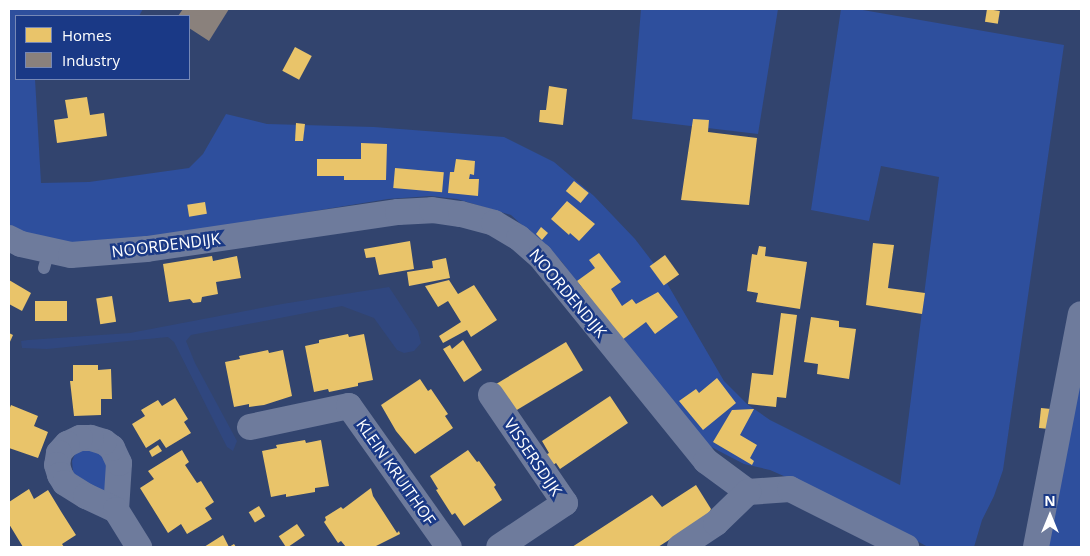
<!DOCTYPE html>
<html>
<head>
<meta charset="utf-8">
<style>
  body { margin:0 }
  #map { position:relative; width:1090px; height:556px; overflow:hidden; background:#32446e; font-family:"Open Sans",sans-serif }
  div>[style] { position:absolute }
  .green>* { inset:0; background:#2e4f9d }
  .water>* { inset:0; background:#30477f }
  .homes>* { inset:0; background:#e9c46a; transform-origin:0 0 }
  .industry>* { inset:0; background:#8a817c }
  .lane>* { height:12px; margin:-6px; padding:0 6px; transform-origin:6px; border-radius:6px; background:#6e7b9c }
  .street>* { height:26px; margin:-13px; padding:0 13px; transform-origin:13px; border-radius:13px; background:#6e7b9c }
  span { translate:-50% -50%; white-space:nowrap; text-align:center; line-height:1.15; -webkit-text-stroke:5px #1a3986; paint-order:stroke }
  .street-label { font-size:16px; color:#fff }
  .frame { position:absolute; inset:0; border:10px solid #fff; pointer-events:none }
  .legend { position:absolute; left:15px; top:15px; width:175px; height:65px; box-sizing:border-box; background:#1a3986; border:1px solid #7688b6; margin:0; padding:6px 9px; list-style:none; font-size:15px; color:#fff }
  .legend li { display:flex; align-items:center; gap:10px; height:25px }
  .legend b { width:25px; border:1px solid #7688b6 }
  .north { position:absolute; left:1025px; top:491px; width:50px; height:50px; -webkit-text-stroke:4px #1a3986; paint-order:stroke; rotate:0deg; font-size:14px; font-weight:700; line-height:20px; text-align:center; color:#fff }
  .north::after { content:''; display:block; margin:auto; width:18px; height:22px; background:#fff; clip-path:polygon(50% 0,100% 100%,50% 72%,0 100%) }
</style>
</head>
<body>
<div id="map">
  <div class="green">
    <div style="clip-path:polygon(9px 9px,143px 9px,139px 16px,16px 16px,16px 79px,35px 79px,41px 183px,89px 182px,189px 168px,203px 154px,226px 114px,267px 124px,374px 127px,504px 137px,554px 162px,594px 196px,635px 239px,661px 273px,724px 381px,747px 404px,770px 420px,900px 485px,939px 177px,881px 166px,869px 221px,811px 210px,841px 9px,857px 9px,1064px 45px,1003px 470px,994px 496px,982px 520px,974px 547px,928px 547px,854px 507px,770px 470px,744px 464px,694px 438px,619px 344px,562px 262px,511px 215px,457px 199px,431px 196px,388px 199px,85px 248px,9px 228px)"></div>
    <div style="clip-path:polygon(641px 9px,778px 9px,758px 134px,632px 119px)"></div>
    <div style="clip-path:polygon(1081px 354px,1081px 547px,1045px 547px)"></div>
    <div style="clip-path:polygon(83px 448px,103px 455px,106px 465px,107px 494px,78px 479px,73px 472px,72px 461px,75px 454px)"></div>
  </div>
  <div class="water">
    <div style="clip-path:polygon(389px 287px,418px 331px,421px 343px,414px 351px,404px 353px,397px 350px,374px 318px,342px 306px,191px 335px,186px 341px,195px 363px,237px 441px,233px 451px,227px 447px,174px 342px,168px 337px,47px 349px,22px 348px,21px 341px,28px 340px,130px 333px,282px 304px)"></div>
  </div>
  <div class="homes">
    <div style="left:987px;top:9px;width:13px;height:13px;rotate:9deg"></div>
    <div style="left:295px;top:47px;width:19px;height:27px;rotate:28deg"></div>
    <div style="clip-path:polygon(549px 86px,567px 89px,563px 125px,539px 122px,540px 110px,546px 110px)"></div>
    <div style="clip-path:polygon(87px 97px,90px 115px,104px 113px,107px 136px,57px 143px,54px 120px,68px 118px,65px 100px)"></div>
    <div style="clip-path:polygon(693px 119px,709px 120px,708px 132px,757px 138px,749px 205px,681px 200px)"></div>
    <div style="clip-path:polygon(296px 123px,305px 124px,303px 141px,295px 141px)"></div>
    <div style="clip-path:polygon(361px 143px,387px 144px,386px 180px,344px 180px,344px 176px,317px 176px,317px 159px,361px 159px)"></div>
    <div style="clip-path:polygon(456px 159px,475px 161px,474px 175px,470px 174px,469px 179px,479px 179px,478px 196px,448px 193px,450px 172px,454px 172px)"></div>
    <div style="left:395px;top:168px;width:49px;height:20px;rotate:5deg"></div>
    <div style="left:574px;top:181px;width:19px;height:13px;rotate:39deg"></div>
    <div style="clip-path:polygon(567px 201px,595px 224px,579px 241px,570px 233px,569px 235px,551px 219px)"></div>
    <div style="left:205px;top:202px;width:12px;height:18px;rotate:81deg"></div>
    <div style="clip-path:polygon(541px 227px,548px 233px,542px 240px,536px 234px)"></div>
    <div style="clip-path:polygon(410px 241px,414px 269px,379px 275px,375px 257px,366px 258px,364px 249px)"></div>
    <div style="clip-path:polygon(873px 243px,894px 245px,888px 288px,925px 293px,922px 314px,866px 305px)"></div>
    <div style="clip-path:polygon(759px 246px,766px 247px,765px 256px,807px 262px,800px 309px,756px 302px,758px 293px,747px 291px,752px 254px,757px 255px)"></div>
    <div style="clip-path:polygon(599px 253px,621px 282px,611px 289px,622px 306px,632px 299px,636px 304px,658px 292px,678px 317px,655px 334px,646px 322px,622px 340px,577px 281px,595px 268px,589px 260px)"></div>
    <div style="left:665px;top:255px;width:24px;height:19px;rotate:54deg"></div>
    <div style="clip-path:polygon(212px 256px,213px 261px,237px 256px,241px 278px,216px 282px,218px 294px,202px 297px,201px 302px,193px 303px,190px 299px,169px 302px,163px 264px)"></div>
    <div style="clip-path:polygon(446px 258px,450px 278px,409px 286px,407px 272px,433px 268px,432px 261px)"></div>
    <div style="clip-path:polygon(9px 280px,31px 293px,22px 311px,9px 304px)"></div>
    <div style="clip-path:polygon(449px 280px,458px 294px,474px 285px,497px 320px,471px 337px,467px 330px,443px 343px,439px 336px,461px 322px,448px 301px,438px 307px,425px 286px)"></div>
    <div style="left:112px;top:296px;width:26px;height:16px;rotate:81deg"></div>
    <div style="left:35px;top:301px;width:32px;height:20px"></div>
    <div style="clip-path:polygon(781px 313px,797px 315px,786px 398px,777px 397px,776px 407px,748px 404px,752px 373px,773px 375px)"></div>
    <div style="clip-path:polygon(811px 317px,839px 321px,839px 327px,856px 329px,849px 379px,817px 374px,818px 364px,804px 362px)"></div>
    <div style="clip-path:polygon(9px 333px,13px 335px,9px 344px)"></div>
    <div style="clip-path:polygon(348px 334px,349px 337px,364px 334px,373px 380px,358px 383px,358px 386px,329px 392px,328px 389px,314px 392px,305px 346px,319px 343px,319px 340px)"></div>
    <div style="clip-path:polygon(463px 340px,482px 370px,464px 382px,443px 349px,450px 345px,452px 349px)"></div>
    <div style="left:566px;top:342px;width:33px;height:83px;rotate:59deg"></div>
    <div style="clip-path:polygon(268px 350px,269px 353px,283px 350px,292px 396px,264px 405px,249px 407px,249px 404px,234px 407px,225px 362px,240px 359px,239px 356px)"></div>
    <div style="clip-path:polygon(73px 365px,98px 365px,98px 370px,111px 369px,112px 399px,101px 399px,101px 415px,74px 416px,70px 381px,73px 381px)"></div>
    <div style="clip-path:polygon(717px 378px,736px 403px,703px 430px,679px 401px,696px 389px,699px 393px)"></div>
    <div style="clip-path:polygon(420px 379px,428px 391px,431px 389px,448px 414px,445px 416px,453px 428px,415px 454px,396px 431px,381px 405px)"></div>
    <div style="clip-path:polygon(610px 396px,628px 423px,560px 469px,556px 463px,547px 469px,540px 458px,549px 453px,542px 441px)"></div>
    <div style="clip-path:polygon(175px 398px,188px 419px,184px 422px,191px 433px,166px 448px,160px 439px,146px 448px,132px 424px,145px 416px,141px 410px,158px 400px,162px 406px)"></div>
    <div style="clip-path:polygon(11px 405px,38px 416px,34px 426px,48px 432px,38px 458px,9px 448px,9px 410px)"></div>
    <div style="left:1041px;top:408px;width:10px;height:20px;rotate:6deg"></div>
    <div style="clip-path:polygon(754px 409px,740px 435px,757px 445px,750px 458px,754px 461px,752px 465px,713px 442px,732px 410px)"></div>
    <div style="clip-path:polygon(305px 440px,306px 443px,321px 440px,329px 486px,315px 488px,315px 492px,286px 497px,286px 494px,271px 497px,262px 451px,277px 448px,276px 445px)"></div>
    <div style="clip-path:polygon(158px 445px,162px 451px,152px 457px,149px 451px)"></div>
    <div style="clip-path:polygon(182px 450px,189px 462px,185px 465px,197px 483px,201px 481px,214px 502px,205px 508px,212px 519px,187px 534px,181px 524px,168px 533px,140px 488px,154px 479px,148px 471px)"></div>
    <div style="clip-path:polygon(468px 450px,477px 462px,479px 461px,496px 485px,494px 487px,502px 500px,464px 526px,455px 513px,452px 515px,436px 490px,438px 489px,430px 476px)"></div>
    <div style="clip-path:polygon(696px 485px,711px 509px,708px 515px,658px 547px,572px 547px,652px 495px,662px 507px)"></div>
    <div style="clip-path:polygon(371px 488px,373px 496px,397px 533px,399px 531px,400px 534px,374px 547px,346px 547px,341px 541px,338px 543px,324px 522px,326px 520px,325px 517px,341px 507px,343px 509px)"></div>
    <div style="clip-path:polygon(29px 489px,34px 499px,48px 490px,62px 513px,76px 535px,62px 544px,64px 547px,23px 547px,9px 524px,9px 502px)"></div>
    <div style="left:259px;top:506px;width:12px;height:12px;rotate:59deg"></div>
    <div style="left:297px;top:524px;width:14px;height:22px;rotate:56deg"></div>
    <div style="clip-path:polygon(223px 535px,229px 547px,234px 544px,236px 547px,204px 547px)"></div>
  </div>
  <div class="industry">
    <div style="clip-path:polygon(183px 9px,229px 9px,209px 41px,189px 28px,189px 16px,178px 16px)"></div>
  </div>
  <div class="lane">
    <div style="left:44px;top:268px;width:7px;rotate:-74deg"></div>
  </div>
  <div class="street">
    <div style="left:9px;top:238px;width:13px;rotate:27deg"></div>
    <div style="left:21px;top:244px;width:51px;rotate:12.4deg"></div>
    <div style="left:71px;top:255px;width:76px;rotate:-4.5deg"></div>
    <div style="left:147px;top:249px;width:254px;rotate:-8.4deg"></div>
    <div style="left:398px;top:212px;width:34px;rotate:-3deg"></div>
    <div style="left:432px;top:210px;width:29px;rotate:8deg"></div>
    <div style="left:461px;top:214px;width:34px;rotate:15deg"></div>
    <div style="left:494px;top:223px;width:29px;rotate:31deg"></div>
    <div style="left:519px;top:238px;width:28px;rotate:41deg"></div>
    <div style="left:540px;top:256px;width:264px;rotate:51deg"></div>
    <div style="left:706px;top:461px;width:52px;rotate:36.4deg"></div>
    <div style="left:748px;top:492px;width:42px;rotate:-4.1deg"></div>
    <div style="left:790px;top:489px;width:130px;rotate:26.6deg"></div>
    <div style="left:491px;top:395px;width:131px;rotate:55.6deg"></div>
    <div style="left:565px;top:503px;width:79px;rotate:146.3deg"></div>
    <div style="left:250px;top:427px;width:101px;rotate:-12deg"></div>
    <div style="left:349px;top:406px;width:173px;rotate:54.7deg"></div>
    <div style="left:116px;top:510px;width:47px;rotate:-86.3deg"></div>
    <div style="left:119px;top:463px;width:17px;rotate:-115deg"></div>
    <div style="left:112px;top:448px;width:10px;rotate:-143deg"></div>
    <div style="left:104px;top:442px;width:14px;rotate:-163deg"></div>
    <div style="left:91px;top:438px;width:11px;rotate:180deg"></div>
    <div style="left:80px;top:438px;width:14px;rotate:155deg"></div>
    <div style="left:67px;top:444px;width:12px;rotate:132deg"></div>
    <div style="left:59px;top:453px;width:12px;rotate:99deg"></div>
    <div style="left:57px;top:465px;width:10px;rotate:73deg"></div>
    <div style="left:60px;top:475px;width:9px;rotate:58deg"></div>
    <div style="left:65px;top:483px;width:25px;rotate:32deg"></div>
    <div style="left:86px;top:496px;width:33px;rotate:25deg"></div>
    <div style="left:116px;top:510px;width:44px;rotate:58.1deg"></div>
    <div style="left:680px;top:547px;width:43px;rotate:-33.7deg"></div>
    <div style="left:716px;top:523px;width:45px;rotate:-44.1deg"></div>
    <div style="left:1036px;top:547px;width:237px;rotate:-79.1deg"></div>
  </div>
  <div class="street-label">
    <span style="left:166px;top:245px;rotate:-7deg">NOORDENDIJK</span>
    <span style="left:568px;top:293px;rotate:50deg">NOORDENDIJK</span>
    <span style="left:533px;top:457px;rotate:56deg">VISSERSDIJK</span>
    <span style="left:396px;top:472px;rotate:55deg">KLEIN KRUITHOF</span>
  </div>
  <div class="frame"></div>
  <ul class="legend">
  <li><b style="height:14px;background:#e9c46a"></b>Homes</li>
  <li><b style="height:14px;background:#8a817c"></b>Industry</li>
  </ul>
  <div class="north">N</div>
</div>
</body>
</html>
